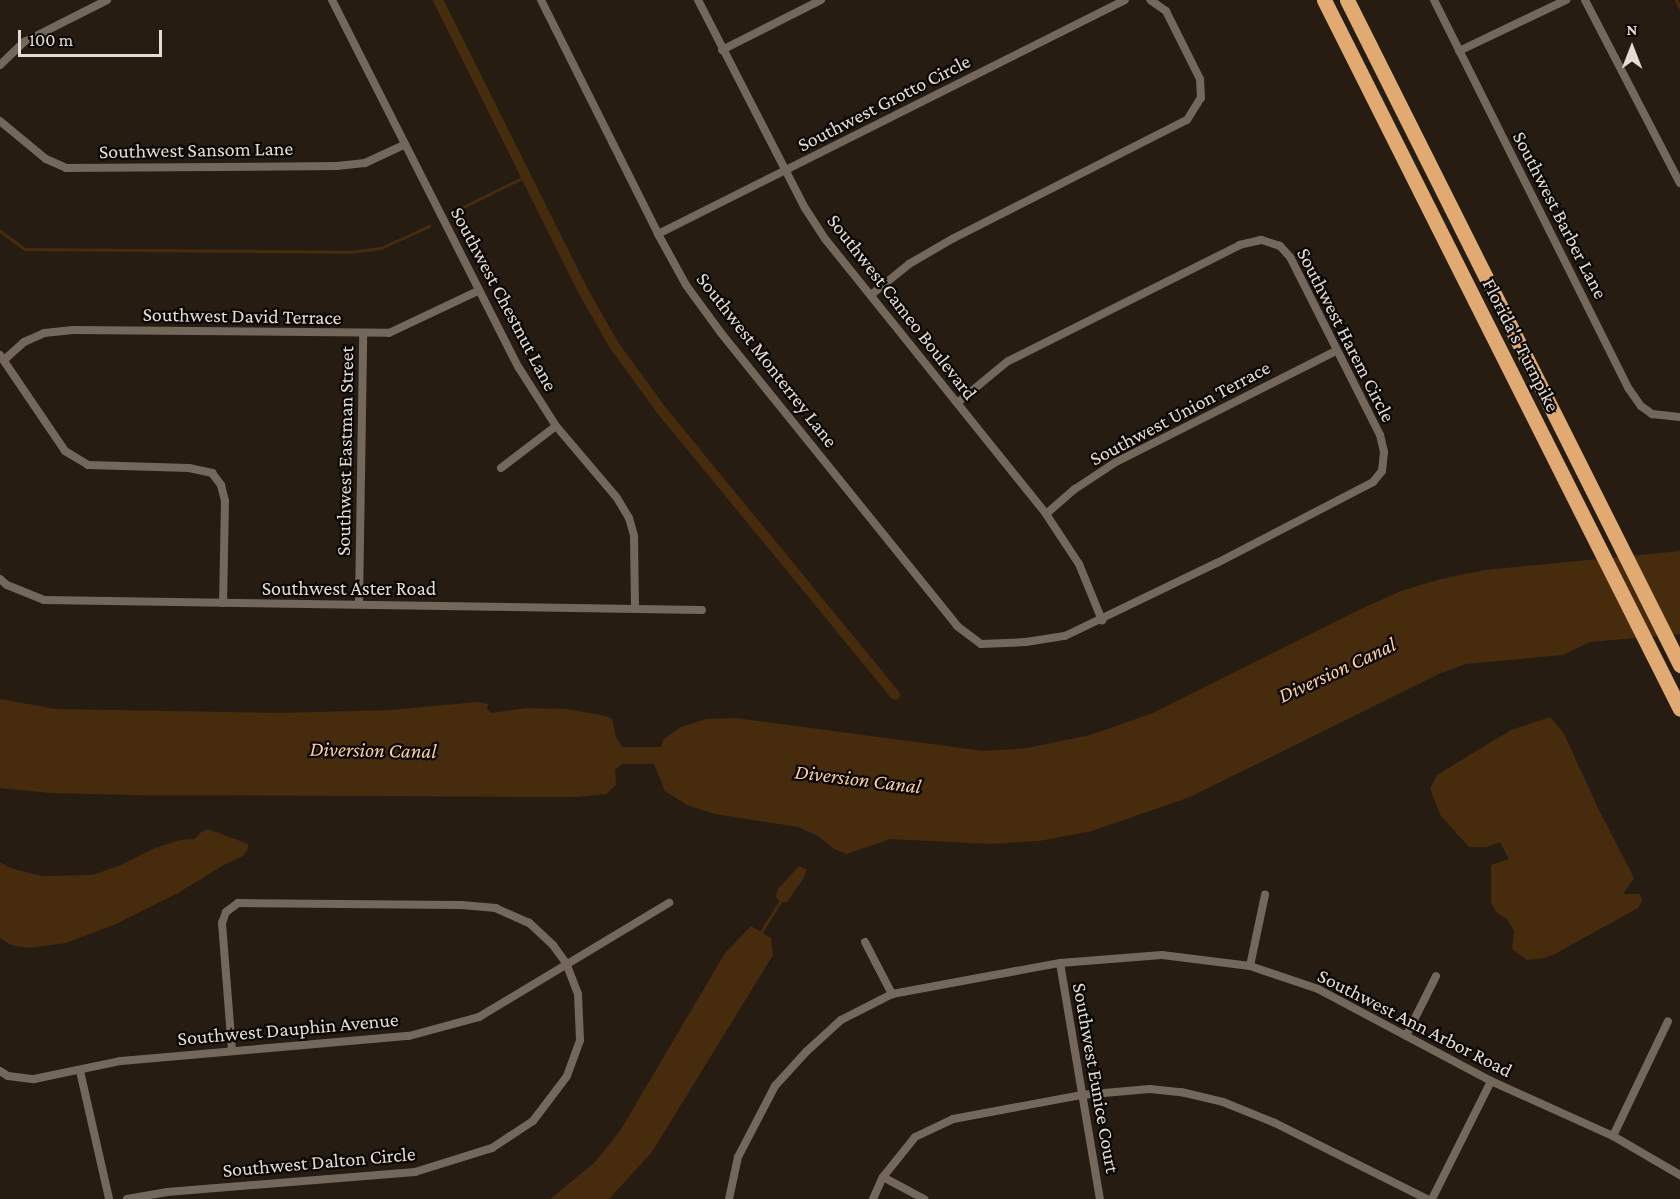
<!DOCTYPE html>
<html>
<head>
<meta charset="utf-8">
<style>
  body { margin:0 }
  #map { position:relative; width:1680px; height:1199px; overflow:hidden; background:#271c12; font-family:"Crimson Pro",serif }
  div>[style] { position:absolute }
  .water>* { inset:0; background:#462b0d }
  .stream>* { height:3px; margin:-1.5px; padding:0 1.5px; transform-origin:1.5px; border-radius:1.5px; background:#462b0d }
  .canal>* { height:10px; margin:-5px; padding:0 5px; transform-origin:5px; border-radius:5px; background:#462b0d }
  .minor>* { height:8px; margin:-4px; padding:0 4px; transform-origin:4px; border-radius:4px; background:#74675b }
  .motorway>* { height:15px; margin:-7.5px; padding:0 7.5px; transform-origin:7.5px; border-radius:7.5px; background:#e2aa73 }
  span { translate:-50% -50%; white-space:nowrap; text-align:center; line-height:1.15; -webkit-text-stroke:4.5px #0c0805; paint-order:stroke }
  .street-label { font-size:20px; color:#e3dbd4 }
  .water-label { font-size:21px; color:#fbcda2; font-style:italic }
  .north { position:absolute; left:1602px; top:18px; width:60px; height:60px; -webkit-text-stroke:4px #0c0805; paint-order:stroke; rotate:0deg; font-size:16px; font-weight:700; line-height:24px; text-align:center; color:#e3dbd4 }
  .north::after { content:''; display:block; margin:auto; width:21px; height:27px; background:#e3dbd4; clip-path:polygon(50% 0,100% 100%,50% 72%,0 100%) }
  .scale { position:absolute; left:18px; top:30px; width:144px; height:27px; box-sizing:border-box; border:3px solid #e3dbd4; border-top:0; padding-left:8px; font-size:18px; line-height:21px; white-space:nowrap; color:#e3dbd4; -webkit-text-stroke:4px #0c0805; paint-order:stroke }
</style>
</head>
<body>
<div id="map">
  <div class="water">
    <div style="clip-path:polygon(1680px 551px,1680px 634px,1590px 642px,1563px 655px,1466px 664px,1439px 674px,1190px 797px,1092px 831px,1039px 841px,991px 844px,890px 839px,847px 854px,834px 849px,818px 836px,798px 827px,715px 814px,687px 805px,665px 791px,654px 764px,622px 764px,615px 770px,616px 785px,606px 794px,578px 797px,133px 795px,49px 793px,0 788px,0 699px,56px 709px,278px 713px,391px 710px,477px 702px,488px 704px,487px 709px,492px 713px,526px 708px,566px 709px,606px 716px,612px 719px,616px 737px,622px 747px,661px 747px,664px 739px,681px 727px,706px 719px,736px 718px,984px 751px,1027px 748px,1090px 735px,1153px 713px,1361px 609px,1401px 591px,1441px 579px,1485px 570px)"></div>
    <div style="clip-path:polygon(1550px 717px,1563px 732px,1598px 808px,1634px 878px,1623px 894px,1640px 894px,1642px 901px,1638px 908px,1555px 954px,1545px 958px,1527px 960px,1512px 949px,1514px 931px,1507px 919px,1496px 912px,1491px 902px,1491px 865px,1509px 859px,1500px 842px,1486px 847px,1469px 847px,1441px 816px,1430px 789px,1437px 775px,1511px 730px)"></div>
    <div style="clip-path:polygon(208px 829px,248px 844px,248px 849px,243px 856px,222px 866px,178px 893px,116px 924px,66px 943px,28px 948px,11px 945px,0 938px,0 862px,10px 868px,42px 876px,92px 875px,121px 865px,155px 848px,180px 840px,195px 839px,200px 833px)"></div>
    <div style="clip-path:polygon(799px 866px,807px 870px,803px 879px,787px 902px,780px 902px,776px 897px,778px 889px)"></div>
    <div style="clip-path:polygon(751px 926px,771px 938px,773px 955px,652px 1152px,609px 1199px,550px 1199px,594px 1163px,620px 1131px,725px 953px)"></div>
  </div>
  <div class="stream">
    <div style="left:1676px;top:0;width:9px;rotate:63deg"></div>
    <div style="left:459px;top:209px;width:75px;rotate:-26.2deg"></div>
    <div style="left:0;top:231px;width:31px;rotate:36deg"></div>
    <div style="left:25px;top:249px;width:324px;rotate:0.5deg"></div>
    <div style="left:349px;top:252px;width:32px;rotate:-7deg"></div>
    <div style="left:381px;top:248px;width:53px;rotate:-24.6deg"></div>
    <div style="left:761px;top:932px;width:36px;rotate:-58deg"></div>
  </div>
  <div class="canal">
    <div style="left:438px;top:0;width:323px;rotate:63.5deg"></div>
    <div style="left:582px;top:289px;width:64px;rotate:60.3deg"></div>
    <div style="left:614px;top:345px;width:82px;rotate:54deg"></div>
    <div style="left:662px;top:411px;width:367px;rotate:50.6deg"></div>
  </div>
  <div class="minor">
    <div style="left:332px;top:0;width:413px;rotate:63.1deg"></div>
    <div style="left:519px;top:368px;width:69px;rotate:57.5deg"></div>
    <div style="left:556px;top:426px;width:94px;rotate:49.7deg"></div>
    <div style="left:617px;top:498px;width:23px;rotate:59deg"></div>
    <div style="left:629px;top:518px;width:19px;rotate:74deg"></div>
    <div style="left:634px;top:536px;width:73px;rotate:89.2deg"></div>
    <div style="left:541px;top:0;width:262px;rotate:63.4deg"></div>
    <div style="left:658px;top:234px;width:58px;rotate:61.2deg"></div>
    <div style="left:686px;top:285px;width:59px;rotate:53.9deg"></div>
    <div style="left:721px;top:333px;width:376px;rotate:51.1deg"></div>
    <div style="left:957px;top:626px;width:30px;rotate:37deg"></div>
    <div style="left:981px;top:644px;width:45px;rotate:-2.5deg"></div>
    <div style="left:1026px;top:642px;width:39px;rotate:-9deg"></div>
    <div style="left:1065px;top:636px;width:169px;rotate:-25.7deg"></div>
    <div style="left:1217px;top:563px;width:176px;rotate:-27.4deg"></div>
    <div style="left:1373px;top:482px;width:14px;rotate:-51deg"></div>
    <div style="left:1382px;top:471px;width:19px;rotate:-84deg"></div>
    <div style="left:1384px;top:452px;width:17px;rotate:-103deg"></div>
    <div style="left:1380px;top:435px;width:199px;rotate:-116.8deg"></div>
    <div style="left:1290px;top:257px;width:15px;rotate:-132deg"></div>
    <div style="left:1280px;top:246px;width:20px;rotate:-162deg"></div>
    <div style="left:1261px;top:240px;width:22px;rotate:167deg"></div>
    <div style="left:1240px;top:245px;width:259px;rotate:153.4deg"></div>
    <div style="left:1008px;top:361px;width:66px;rotate:140.5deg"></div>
    <div style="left:698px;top:0;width:234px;rotate:62.8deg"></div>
    <div style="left:805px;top:208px;width:38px;rotate:57deg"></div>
    <div style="left:826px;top:240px;width:351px;rotate:51.2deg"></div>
    <div style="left:1046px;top:514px;width:60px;rotate:56.6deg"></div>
    <div style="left:1079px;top:564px;width:61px;rotate:67.7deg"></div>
    <div style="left:1434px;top:0;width:435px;rotate:63.4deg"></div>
    <div style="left:1629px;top:389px;width:21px;rotate:55deg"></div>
    <div style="left:1641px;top:406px;width:14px;rotate:36deg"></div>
    <div style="left:1652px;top:414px;width:28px;rotate:6deg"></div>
    <div style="left:1585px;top:0;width:206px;rotate:62.6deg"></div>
    <div style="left:722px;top:50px;width:111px;rotate:-26.8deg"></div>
    <div style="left:1459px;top:51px;width:119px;rotate:-25.5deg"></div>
    <div style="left:0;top:65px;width:33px;rotate:-44deg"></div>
    <div style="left:24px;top:42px;width:93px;rotate:-26.8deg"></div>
    <div style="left:0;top:121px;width:60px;rotate:39.6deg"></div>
    <div style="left:46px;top:159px;width:22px;rotate:24deg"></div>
    <div style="left:66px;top:168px;width:271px;rotate:-0.4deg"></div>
    <div style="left:337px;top:166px;width:28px;rotate:-6deg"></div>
    <div style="left:365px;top:163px;width:43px;rotate:-24.8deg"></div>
    <div style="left:658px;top:234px;width:522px;rotate:-26.61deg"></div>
    <div style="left:871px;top:295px;width:49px;rotate:-39.2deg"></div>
    <div style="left:909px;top:264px;width:50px;rotate:-30.2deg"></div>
    <div style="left:952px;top:239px;width:263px;rotate:-26.9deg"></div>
    <div style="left:1187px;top:120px;width:26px;rotate:-58deg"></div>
    <div style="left:1201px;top:98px;width:19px;rotate:-93deg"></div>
    <div style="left:1200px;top:79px;width:76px;rotate:-116.6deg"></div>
    <div style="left:1166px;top:11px;width:19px;rotate:-145deg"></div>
    <div style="left:0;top:355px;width:116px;rotate:55.9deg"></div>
    <div style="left:65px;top:451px;width:27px;rotate:31deg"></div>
    <div style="left:88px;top:465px;width:101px;rotate:1.7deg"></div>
    <div style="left:189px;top:468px;width:24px;rotate:12deg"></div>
    <div style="left:212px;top:473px;width:15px;rotate:53deg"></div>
    <div style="left:221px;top:485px;width:16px;rotate:76deg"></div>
    <div style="left:225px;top:501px;width:102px;rotate:91.1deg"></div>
    <div style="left:4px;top:360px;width:27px;rotate:-42deg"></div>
    <div style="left:24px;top:342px;width:22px;rotate:-24deg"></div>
    <div style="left:44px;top:333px;width:29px;rotate:-6deg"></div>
    <div style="left:73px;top:330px;width:316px;rotate:0.5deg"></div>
    <div style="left:389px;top:333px;width:98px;rotate:-25.3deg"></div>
    <div style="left:501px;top:468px;width:69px;rotate:-37.4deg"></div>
    <div style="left:1046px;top:514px;width:38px;rotate:-41deg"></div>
    <div style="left:1075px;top:489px;width:49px;rotate:-33.4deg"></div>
    <div style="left:1116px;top:462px;width:246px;rotate:-26.8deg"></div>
    <div style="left:0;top:579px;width:9px;rotate:41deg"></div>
    <div style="left:7px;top:585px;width:40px;rotate:22deg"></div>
    <div style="left:44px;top:600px;width:658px;rotate:0.87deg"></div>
    <div style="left:359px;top:603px;width:269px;rotate:-89.1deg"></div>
    <div style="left:865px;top:942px;width:59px;rotate:62.6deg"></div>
    <div style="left:1060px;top:963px;width:239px;rotate:80.4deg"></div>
    <div style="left:1250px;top:966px;width:73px;rotate:-78.1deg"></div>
    <div style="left:1406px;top:1036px;width:67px;rotate:-63.4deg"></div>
    <div style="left:0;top:1071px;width:9px;rotate:32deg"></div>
    <div style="left:8px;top:1076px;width:26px;rotate:7deg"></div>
    <div style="left:34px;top:1079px;width:89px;rotate:-11.7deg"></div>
    <div style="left:121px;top:1061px;width:289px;rotate:-5deg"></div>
    <div style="left:409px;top:1036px;width:73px;rotate:-15.2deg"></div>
    <div style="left:479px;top:1017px;width:222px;rotate:-31deg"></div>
    <div style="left:80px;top:1071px;width:131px;rotate:77.2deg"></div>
    <div style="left:1613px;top:1136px;width:127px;rotate:-64.4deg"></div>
    <div style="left:883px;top:1177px;width:47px;rotate:28.2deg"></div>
    <div style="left:127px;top:1199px;width:41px;rotate:-9.9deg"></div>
    <div style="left:167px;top:1192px;width:249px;rotate:-4.6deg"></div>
    <div style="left:415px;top:1172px;width:81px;rotate:-17.3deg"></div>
    <div style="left:492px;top:1148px;width:49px;rotate:-33.4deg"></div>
    <div style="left:533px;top:1121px;width:56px;rotate:-52.9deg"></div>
    <div style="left:567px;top:1076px;width:38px;rotate:-70deg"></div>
    <div style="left:580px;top:1040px;width:46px;rotate:-92.5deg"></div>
    <div style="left:578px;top:994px;width:33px;rotate:-111deg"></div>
    <div style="left:566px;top:963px;width:22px;rotate:-126deg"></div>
    <div style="left:553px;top:945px;width:33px;rotate:-137deg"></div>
    <div style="left:529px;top:923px;width:36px;rotate:-156deg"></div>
    <div style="left:496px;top:908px;width:35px;rotate:-175deg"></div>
    <div style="left:461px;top:905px;width:223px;rotate:-179.5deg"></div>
    <div style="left:238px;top:903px;width:15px;rotate:143deg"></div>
    <div style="left:226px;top:912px;width:12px;rotate:110deg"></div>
    <div style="left:222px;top:923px;width:128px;rotate:85.5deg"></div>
    <div style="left:729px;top:1199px;width:43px;rotate:-77.9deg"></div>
    <div style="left:738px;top:1157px;width:80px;rotate:-62.5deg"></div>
    <div style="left:775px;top:1086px;width:47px;rotate:-47.6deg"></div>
    <div style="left:807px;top:1051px;width:46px;rotate:-42.4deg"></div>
    <div style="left:841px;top:1020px;width:57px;rotate:-27deg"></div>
    <div style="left:892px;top:994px;width:171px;rotate:-10.5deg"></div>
    <div style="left:1060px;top:963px;width:102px;rotate:-4.5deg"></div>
    <div style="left:1162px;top:955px;width:89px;rotate:7.1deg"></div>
    <div style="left:1250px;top:966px;width:72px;rotate:18.7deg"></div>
    <div style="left:1318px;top:989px;width:196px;rotate:28deg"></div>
    <div style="left:1491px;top:1081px;width:134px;rotate:24.3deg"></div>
    <div style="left:1613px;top:1136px;width:78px;rotate:30.2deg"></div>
    <div style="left:873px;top:1199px;width:24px;rotate:-66deg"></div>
    <div style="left:883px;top:1177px;width:51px;rotate:-51.3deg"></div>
    <div style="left:915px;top:1137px;width:42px;rotate:-25.3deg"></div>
    <div style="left:953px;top:1119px;width:130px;rotate:-10.6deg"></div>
    <div style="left:1081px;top:1095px;width:69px;rotate:-5deg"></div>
    <div style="left:1150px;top:1089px;width:31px;rotate:6deg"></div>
    <div style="left:1181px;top:1092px;width:43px;rotate:13.4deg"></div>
    <div style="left:1223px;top:1102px;width:56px;rotate:22deg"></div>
    <div style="left:1275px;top:1123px;width:170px;rotate:26.6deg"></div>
    <div style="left:1432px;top:1199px;width:132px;rotate:-63.4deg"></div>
  </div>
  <div class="motorway">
    <div style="left:1324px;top:0;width:793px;rotate:63.34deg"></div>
    <div style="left:1347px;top:0;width:744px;rotate:63.4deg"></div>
  </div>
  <div class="street-label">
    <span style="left:884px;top:103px;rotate:-27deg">Southwest Grotto Circle</span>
    <span style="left:196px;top:150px;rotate:-1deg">Southwest Sansom Lane</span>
    <span style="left:1560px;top:215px;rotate:63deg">Southwest Barber Lane</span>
    <span style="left:504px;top:299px;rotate:62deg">Southwest Chestnut Lane</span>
    <span style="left:902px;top:307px;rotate:52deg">Southwest Cameo Boulevard</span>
    <span style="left:242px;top:316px;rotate:1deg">Southwest David Terrace</span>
    <span style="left:1346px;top:335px;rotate:63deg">Southwest Harem Circle</span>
    <span style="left:1521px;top:345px;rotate:63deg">Florida's Turnpike</span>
    <span style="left:767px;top:360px;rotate:52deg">Southwest Monterrey Lane</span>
    <span style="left:1180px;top:413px;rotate:-28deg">Southwest Union Terrace</span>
    <span style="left:345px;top:451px;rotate:-89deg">Southwest Eastman Street</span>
    <span style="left:349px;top:588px">Southwest Aster Road</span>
    <span style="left:1415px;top:1023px;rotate:27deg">Southwest Ann Arbor Road</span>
    <span style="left:288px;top:1029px;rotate:-5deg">Southwest Dauphin Avenue</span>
    <span style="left:1096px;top:1078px;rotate:80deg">Southwest Eunice Court</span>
    <span style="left:319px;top:1162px;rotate:-5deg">Southwest Dalton Circle</span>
  </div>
  <div class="water-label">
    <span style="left:1337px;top:670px;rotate:-25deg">Diversion Canal</span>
    <span style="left:373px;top:750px;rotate:1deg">Diversion Canal</span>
    <span style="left:858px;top:779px;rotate:7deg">Diversion Canal</span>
  </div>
  <div class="north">N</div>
  <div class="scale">100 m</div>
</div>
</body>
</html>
